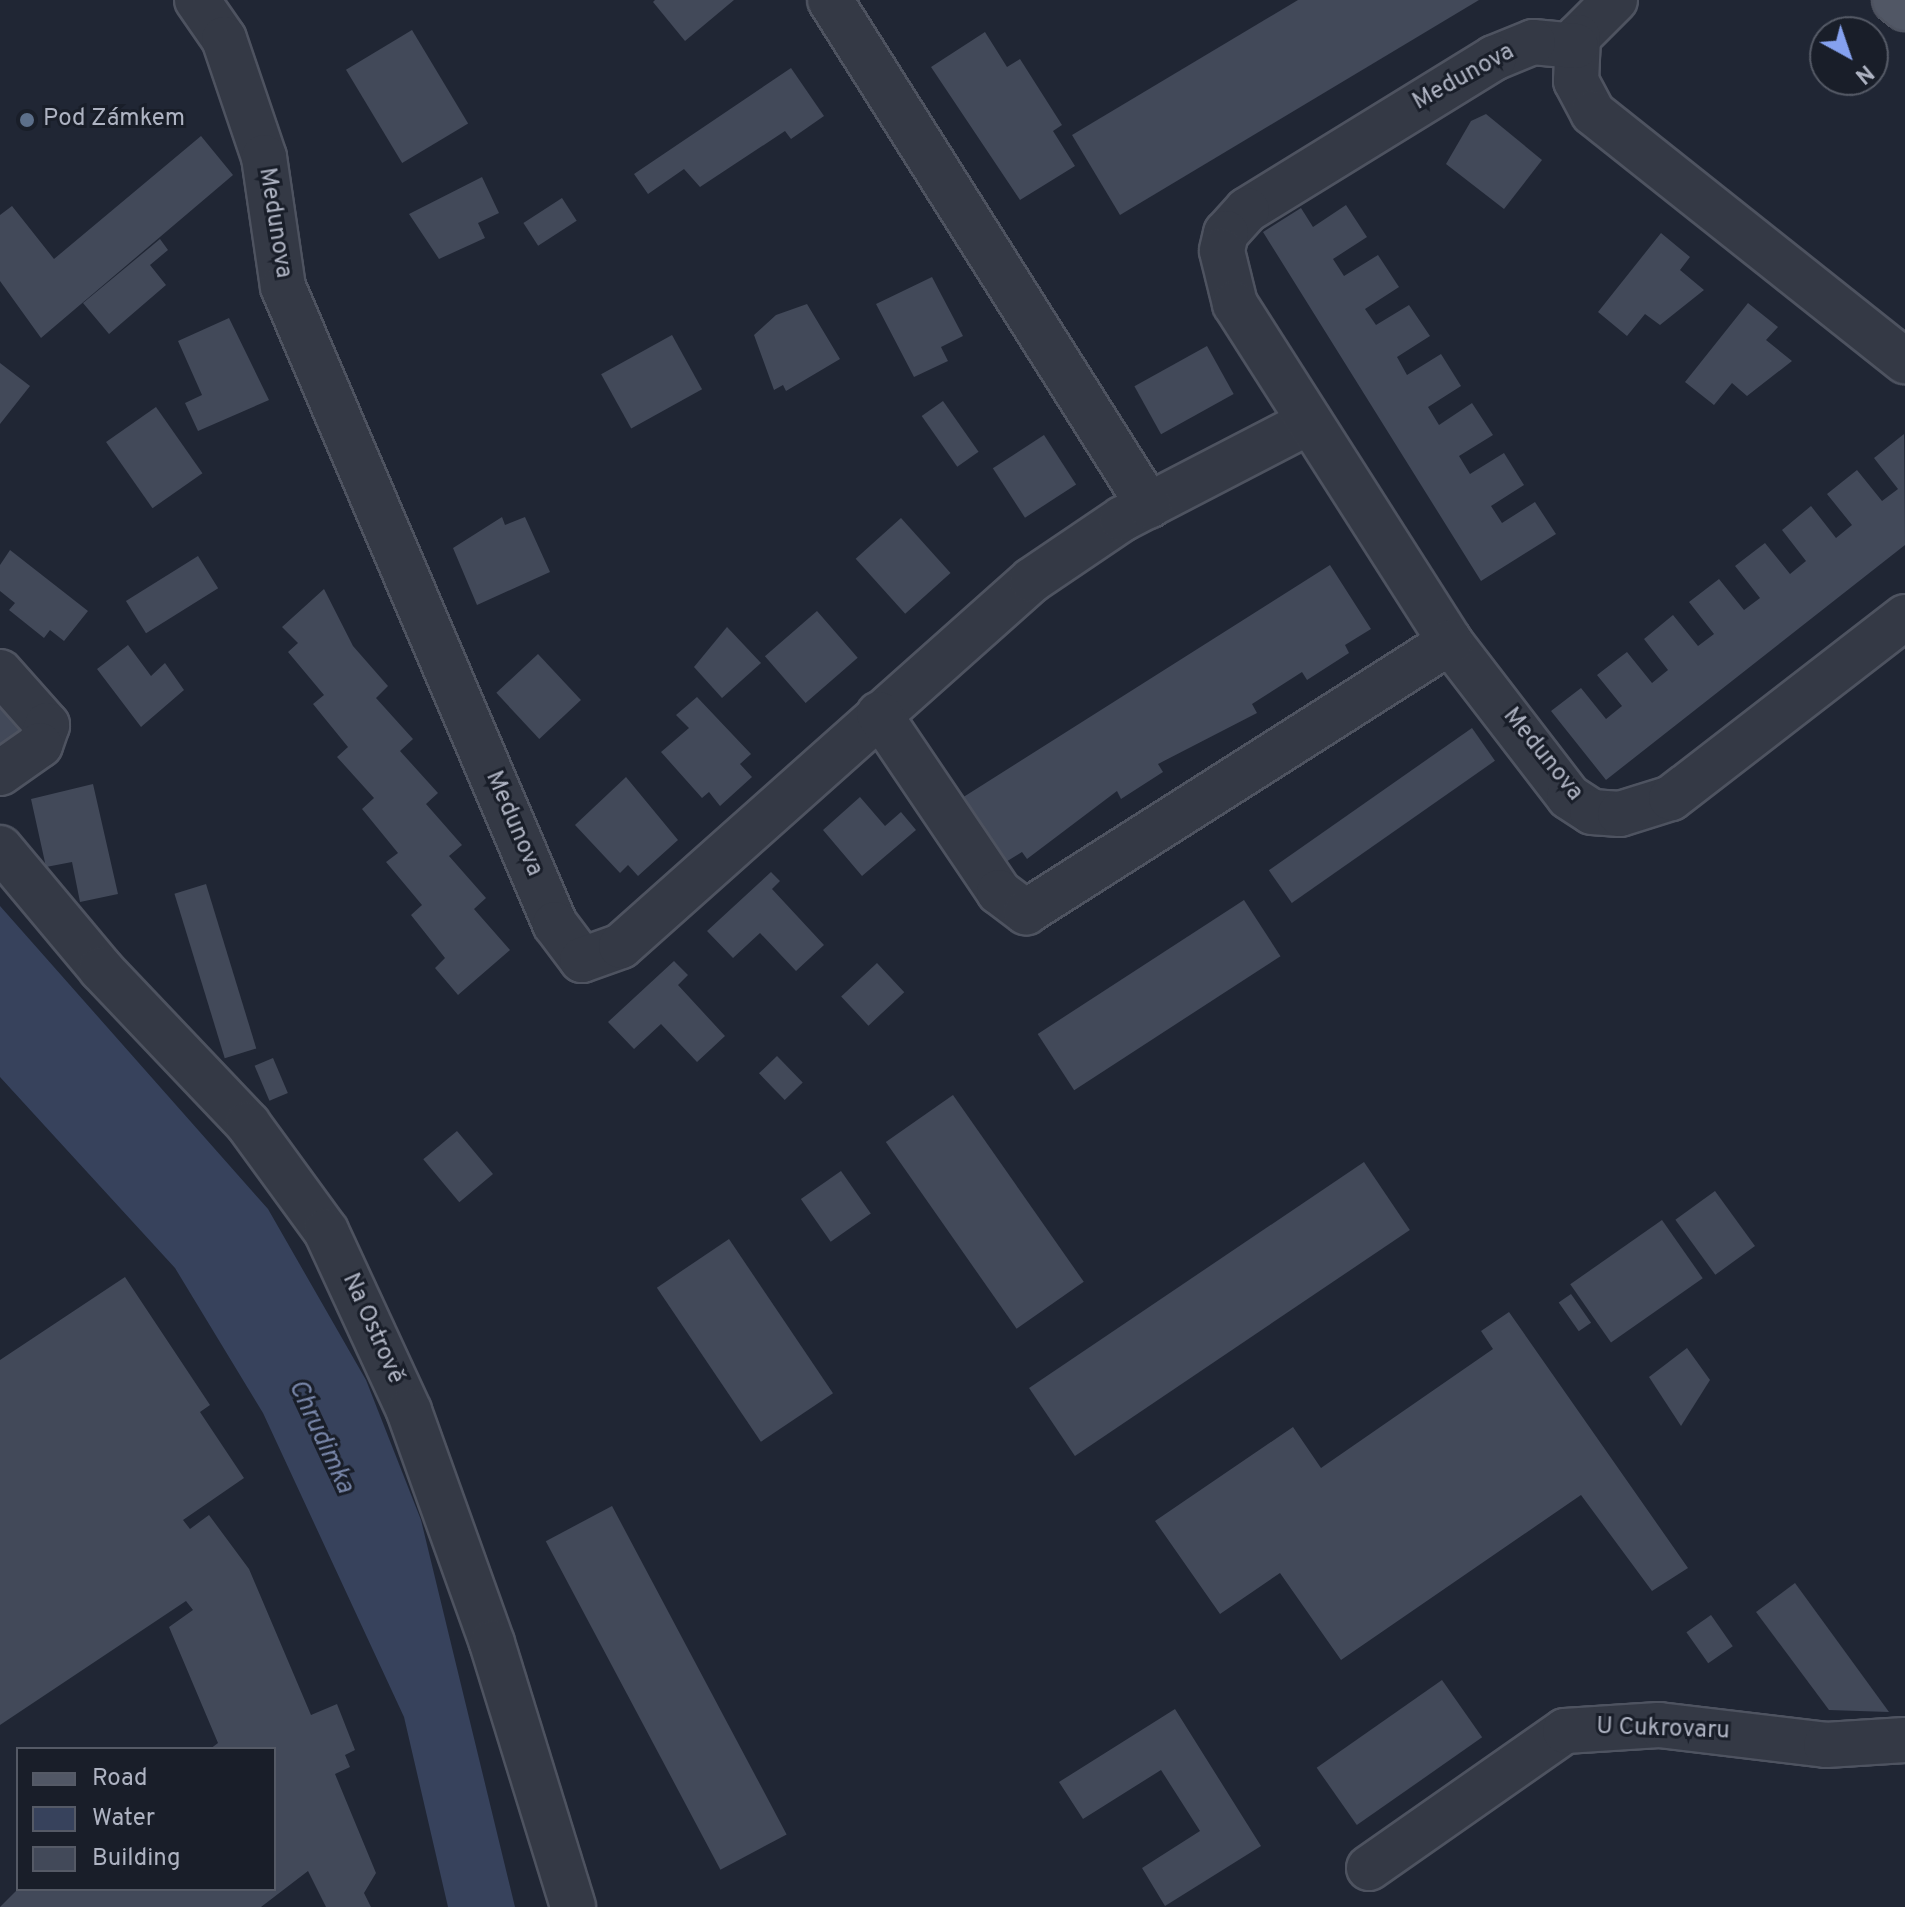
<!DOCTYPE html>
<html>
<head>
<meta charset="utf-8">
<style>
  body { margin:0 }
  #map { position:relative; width:1905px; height:1907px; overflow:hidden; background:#202634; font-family:Overpass,sans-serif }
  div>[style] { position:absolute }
  .water>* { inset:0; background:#37425c }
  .building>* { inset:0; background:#424959; transform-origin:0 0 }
  .roads { filter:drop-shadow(2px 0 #4e5360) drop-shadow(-2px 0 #4e5360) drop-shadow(0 2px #4e5360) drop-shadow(0 -2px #4e5360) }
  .minor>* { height:44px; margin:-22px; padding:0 22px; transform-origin:22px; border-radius:22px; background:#343945 }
  .major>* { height:44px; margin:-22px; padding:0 22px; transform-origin:22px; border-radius:22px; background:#515765 }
  .dots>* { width:22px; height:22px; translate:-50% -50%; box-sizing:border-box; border:4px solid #191e29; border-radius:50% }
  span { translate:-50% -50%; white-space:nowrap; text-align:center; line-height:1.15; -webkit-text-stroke:6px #191e29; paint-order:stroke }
  .street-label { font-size:24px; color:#aeb3c2 }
  .poi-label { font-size:24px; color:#aeb3c2 }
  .left { translate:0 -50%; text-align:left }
  .water-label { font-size:26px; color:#7886a9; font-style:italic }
  .legend { position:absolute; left:16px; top:1747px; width:260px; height:144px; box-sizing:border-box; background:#191e29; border:2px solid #555a66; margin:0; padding:10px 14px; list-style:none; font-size:24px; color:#aeb3c2 }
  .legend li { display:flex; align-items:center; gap:16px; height:40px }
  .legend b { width:40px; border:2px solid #555a66 }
  .north { position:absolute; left:1809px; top:16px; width:80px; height:80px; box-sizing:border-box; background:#191e29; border:2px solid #555a66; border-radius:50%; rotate:140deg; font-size:22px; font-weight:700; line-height:32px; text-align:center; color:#aeb3c2 }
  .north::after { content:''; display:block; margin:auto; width:28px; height:36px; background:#85a1ef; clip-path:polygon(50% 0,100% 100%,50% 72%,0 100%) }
</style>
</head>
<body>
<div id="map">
  <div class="water">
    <div style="clip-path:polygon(0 906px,268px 1209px,366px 1380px,421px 1520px,515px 1907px,448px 1907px,404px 1717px,263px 1413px,175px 1268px,0 1077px)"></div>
  </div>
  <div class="building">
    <div style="clip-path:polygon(734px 0,685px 41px,653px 2px,655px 0)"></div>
    <div style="clip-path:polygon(1298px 0,1479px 0,1120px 215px,1072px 135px)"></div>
    <div style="left:412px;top:30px;width:109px;height:77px;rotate:59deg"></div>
    <div style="clip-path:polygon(985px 32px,1007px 67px,1020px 59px,1062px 125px,1053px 131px,1075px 166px,1020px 200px,931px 67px)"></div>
    <div style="clip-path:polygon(791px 68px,824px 116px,791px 139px,785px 131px,700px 187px,684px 169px,648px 194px,634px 174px)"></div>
    <div style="clip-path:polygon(1486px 114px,1542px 160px,1504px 209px,1446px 164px,1471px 121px)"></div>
    <div style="clip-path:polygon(201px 136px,233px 175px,41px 338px,0 281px,0 215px,12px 206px,54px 259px)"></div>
    <div style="clip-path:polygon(482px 177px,499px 213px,478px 223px,485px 238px,439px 259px,409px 214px)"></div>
    <div style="left:562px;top:198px;width:27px;height:46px;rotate:57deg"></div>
    <div style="clip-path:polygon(1346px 205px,1367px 237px,1333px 259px,1344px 276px,1378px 255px,1399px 287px,1365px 309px,1376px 325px,1409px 305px,1430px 336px,1397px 357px,1407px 375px,1441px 354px,1461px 386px,1428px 407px,1439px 425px,1472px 403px,1493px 435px,1459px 456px,1470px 474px,1504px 453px,1524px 485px,1491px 506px,1502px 523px,1535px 502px,1556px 534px,1481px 581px,1263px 232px,1301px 208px,1313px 227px)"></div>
    <div style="clip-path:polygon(1661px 233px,1690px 257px,1680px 270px,1704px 290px,1660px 325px,1645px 314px,1627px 336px,1598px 312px)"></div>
    <div style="clip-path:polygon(160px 239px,168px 250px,150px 265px,166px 285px,109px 334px,83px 303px)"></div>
    <div style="clip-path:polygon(932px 277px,963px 336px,941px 347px,948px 361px,914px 377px,876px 304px)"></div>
    <div style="clip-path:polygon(1748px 303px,1778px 327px,1766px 340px,1792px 361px,1747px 396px,1732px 383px,1714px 405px,1685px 382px)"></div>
    <div style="clip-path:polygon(807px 304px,840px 359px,786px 391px,783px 385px,774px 390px,754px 335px,776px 315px)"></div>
    <div style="clip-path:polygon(229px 318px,269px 400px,198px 431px,185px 403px,202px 395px,178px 341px)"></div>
    <div style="left:672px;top:335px;width:62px;height:81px;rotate:61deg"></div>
    <div style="left:1207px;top:346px;width:55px;height:83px;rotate:61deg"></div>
    <div style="clip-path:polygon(0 363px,30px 386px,0 424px)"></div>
    <div style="left:943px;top:401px;width:62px;height:26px;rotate:55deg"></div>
    <div style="left:156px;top:407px;width:81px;height:61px;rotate:55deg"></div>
    <div style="clip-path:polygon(1904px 434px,1905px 545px,1606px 780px,1551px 711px,1581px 688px,1606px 719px,1622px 706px,1597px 675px,1627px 652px,1652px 683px,1668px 670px,1644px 639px,1673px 615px,1698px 646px,1714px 634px,1689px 602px,1719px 579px,1744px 610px,1760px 598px,1735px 566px,1765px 543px,1790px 574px,1806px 561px,1782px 530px,1811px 506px,1836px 538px,1852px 525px,1827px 494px,1857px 470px,1882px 501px,1898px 489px,1874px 458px)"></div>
    <div style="left:1044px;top:435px;width:59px;height:61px;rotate:57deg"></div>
    <div style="clip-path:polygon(502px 517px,505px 525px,525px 517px,550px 572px,477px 605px,453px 548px)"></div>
    <div style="left:901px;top:518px;width:74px;height:61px;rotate:48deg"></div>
    <div style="clip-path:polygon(10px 550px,88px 611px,64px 641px,50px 630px,44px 638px,9px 610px,15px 603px,0 591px,0 565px)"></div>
    <div style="left:198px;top:556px;width:38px;height:85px;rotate:58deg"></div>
    <div style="clip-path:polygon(1330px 565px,1371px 629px,1345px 645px,1349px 653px,1307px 680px,1302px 672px,1252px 704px,1257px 713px,1158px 764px,1163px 772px,1121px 799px,1117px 791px,1027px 859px,1022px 852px,996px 868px,954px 803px)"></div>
    <div style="clip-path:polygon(324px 589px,353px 646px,388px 686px,376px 698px,413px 739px,400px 751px,438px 793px,426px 804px,462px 845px,449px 856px,486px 898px,474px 909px,510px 950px,458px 995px,435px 968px,445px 958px,411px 915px,422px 905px,386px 862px,398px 853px,362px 809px,374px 798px,337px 757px,348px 747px,313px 704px,324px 695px,288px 652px,298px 643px,282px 627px)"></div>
    <div style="left:817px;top:611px;width:62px;height:69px;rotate:49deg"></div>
    <div style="clip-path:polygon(727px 627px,761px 663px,722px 698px,694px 667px)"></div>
    <div style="clip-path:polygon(128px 645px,151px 676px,165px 663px,184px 690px,141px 727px,97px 669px)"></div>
    <div style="left:538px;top:654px;width:63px;height:57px;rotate:47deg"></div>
    <div style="clip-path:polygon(697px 697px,751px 754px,740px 764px,752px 777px,720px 806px,709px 792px,702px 798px,661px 752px,689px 728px,676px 715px)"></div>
    <div style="clip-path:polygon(0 705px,21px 731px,0 756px)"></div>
    <div style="left:1472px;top:728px;width:40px;height:248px;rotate:55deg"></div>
    <div style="clip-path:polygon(626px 777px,678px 840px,638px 876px,628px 865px,620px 873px,575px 825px)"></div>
    <div style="clip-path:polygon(93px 784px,118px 894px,80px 902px,72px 862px,46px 867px,31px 799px)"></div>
    <div style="clip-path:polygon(860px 797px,885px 826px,901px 812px,916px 830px,862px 876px,823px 830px)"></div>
    <div style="clip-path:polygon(771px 872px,780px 881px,772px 889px,824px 945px,796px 971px,760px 933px,733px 958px,707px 931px)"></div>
    <div style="left:206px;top:884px;width:172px;height:33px;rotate:73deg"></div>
    <div style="left:1244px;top:900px;width:67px;height:246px;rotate:57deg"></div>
    <div style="clip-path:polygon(674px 961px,688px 975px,678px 985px,725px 1036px,697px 1062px,661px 1024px,634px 1049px,608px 1022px)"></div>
    <div style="left:877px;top:963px;width:40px;height:49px;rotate:47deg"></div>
    <div style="left:777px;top:1056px;width:37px;height:25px;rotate:46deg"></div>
    <div style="left:273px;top:1058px;width:38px;height:20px;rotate:67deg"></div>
    <div style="left:953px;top:1095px;width:228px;height:82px;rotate:55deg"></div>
    <div style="left:457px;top:1131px;width:56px;height:44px;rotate:50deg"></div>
    <div style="left:1364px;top:1162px;width:82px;height:404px;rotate:56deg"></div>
    <div style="left:841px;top:1171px;width:52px;height:49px;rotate:55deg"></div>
    <div style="left:1715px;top:1191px;width:68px;height:49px;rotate:54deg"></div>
    <div style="left:1662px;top:1220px;width:71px;height:112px;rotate:55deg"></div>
    <div style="left:729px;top:1239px;width:186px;height:87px;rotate:56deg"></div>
    <div style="clip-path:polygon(125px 1277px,210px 1405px,200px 1412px,244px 1478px,183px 1520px,190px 1529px,209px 1515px,249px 1569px,311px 1715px,337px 1704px,355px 1750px,345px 1755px,350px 1767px,335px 1774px,376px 1873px,364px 1893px,371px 1907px,326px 1907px,308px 1871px,261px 1907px,0 1907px,18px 1889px,274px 1889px,274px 1749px,210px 1749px,218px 1743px,169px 1627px,193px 1610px,186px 1601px,0 1725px,0 1360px)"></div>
    <div style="left:1571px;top:1294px;width:35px;height:15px;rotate:55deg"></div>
    <div style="clip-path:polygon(1509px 1312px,1688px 1568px,1652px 1591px,1581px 1495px,1341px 1660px,1280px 1573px,1220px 1614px,1155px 1521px,1293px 1427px,1321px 1468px,1493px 1349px,1481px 1331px)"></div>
    <div style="clip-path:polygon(1687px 1348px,1710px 1380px,1681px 1426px,1649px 1377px)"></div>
    <div style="left:612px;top:1506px;width:372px;height:75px;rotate:62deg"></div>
    <div style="clip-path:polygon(1795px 1583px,1889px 1712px,1829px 1710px,1756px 1612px)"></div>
    <div style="left:1711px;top:1615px;width:38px;height:30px;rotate:55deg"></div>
    <div style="left:1442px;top:1680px;width:70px;height:153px;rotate:55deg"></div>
    <div style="clip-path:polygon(1175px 1709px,1261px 1846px,1165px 1906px,1142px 1868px,1200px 1831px,1161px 1770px,1083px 1819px,1059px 1782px)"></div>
  </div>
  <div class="roads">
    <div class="minor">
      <div style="left:197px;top:0;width:47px;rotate:55.3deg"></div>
      <div style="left:224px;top:39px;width:125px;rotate:71.3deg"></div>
      <div style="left:264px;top:157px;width:131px;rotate:81.7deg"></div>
      <div style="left:283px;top:287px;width:693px;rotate:66.88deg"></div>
      <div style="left:555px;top:924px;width:45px;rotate:53.1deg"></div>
      <div style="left:582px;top:960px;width:41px;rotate:-19.7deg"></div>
      <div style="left:621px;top:946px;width:550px;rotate:-41.69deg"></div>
      <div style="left:1032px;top:580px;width:109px;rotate:-34.1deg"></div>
      <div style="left:1122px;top:519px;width:211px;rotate:-27.4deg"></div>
      <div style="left:830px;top:0;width:598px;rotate:57.77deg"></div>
      <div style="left:1615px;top:0;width:52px;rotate:135deg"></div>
      <div style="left:1578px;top:37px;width:44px;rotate:92.6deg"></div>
      <div style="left:1576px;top:81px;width:36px;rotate:62deg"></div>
      <div style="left:1593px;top:113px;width:399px;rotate:38.5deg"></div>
      <div style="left:1576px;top:46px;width:43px;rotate:-174.7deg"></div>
      <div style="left:1533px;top:42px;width:42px;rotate:157.7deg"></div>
      <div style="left:1494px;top:58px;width:290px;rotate:148.4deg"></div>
      <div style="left:1247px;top:210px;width:31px;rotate:132deg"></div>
      <div style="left:1226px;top:233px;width:18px;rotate:103deg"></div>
      <div style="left:1222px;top:251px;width:55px;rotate:76.2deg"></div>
      <div style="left:1235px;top:304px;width:401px;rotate:57.5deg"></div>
      <div style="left:1450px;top:642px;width:195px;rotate:52.5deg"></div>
      <div style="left:1569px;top:797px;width:27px;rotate:33deg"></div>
      <div style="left:1592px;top:812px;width:28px;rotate:4deg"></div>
      <div style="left:1620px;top:814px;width:53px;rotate:-17.4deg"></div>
      <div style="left:1671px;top:798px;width:296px;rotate:-37.7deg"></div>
      <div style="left:0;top:672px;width:71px;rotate:48.4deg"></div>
      <div style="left:47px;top:725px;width:21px;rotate:109deg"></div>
      <div style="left:40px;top:745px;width:49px;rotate:145deg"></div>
      <div style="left:879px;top:714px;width:215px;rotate:56deg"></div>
      <div style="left:999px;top:892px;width:34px;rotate:37deg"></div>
      <div style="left:1026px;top:912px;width:503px;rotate:-32.49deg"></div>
      <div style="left:0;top:848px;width:158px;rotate:50.1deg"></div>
      <div style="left:101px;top:969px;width:214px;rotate:46.5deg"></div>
      <div style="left:248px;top:1124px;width:132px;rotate:53.9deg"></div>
      <div style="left:326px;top:1231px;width:198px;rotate:65.2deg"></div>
      <div style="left:409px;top:1411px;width:246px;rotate:70.3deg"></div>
      <div style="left:492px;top:1643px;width:276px;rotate:72.9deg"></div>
      <div style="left:1369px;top:1868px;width:239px;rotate:-35deg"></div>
      <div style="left:1565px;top:1731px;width:94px;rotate:-3.7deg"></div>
      <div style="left:1659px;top:1725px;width:168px;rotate:6.8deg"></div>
      <div style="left:1826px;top:1745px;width:79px;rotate:-3.6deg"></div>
    </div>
    <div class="major">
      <div style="left:1895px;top:0;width:13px;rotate:39deg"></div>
    </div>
  </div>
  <div class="dots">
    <div style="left:27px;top:120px;background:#5c6f8a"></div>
  </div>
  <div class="street-label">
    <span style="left:1464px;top:78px;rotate:-29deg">Medunova</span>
    <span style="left:274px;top:223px;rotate:81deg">Medunova</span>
    <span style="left:1542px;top:755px;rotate:51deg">Medunova</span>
    <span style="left:513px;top:824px;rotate:67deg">Medunova</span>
    <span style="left:372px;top:1329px;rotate:66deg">Na Ostrově</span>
    <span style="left:1663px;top:1730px;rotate:2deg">U Cukrovaru</span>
  </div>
  <div class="poi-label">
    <span class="left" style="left:43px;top:120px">Pod Zámkem</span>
  </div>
  <div class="water-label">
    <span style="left:320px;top:1437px;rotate:65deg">Chrudimka</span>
  </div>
  <ul class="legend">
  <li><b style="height:10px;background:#515765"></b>Road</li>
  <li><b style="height:22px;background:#37425c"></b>Water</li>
  <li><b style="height:22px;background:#424959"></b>Building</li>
  </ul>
  <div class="north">N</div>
</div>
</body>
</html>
